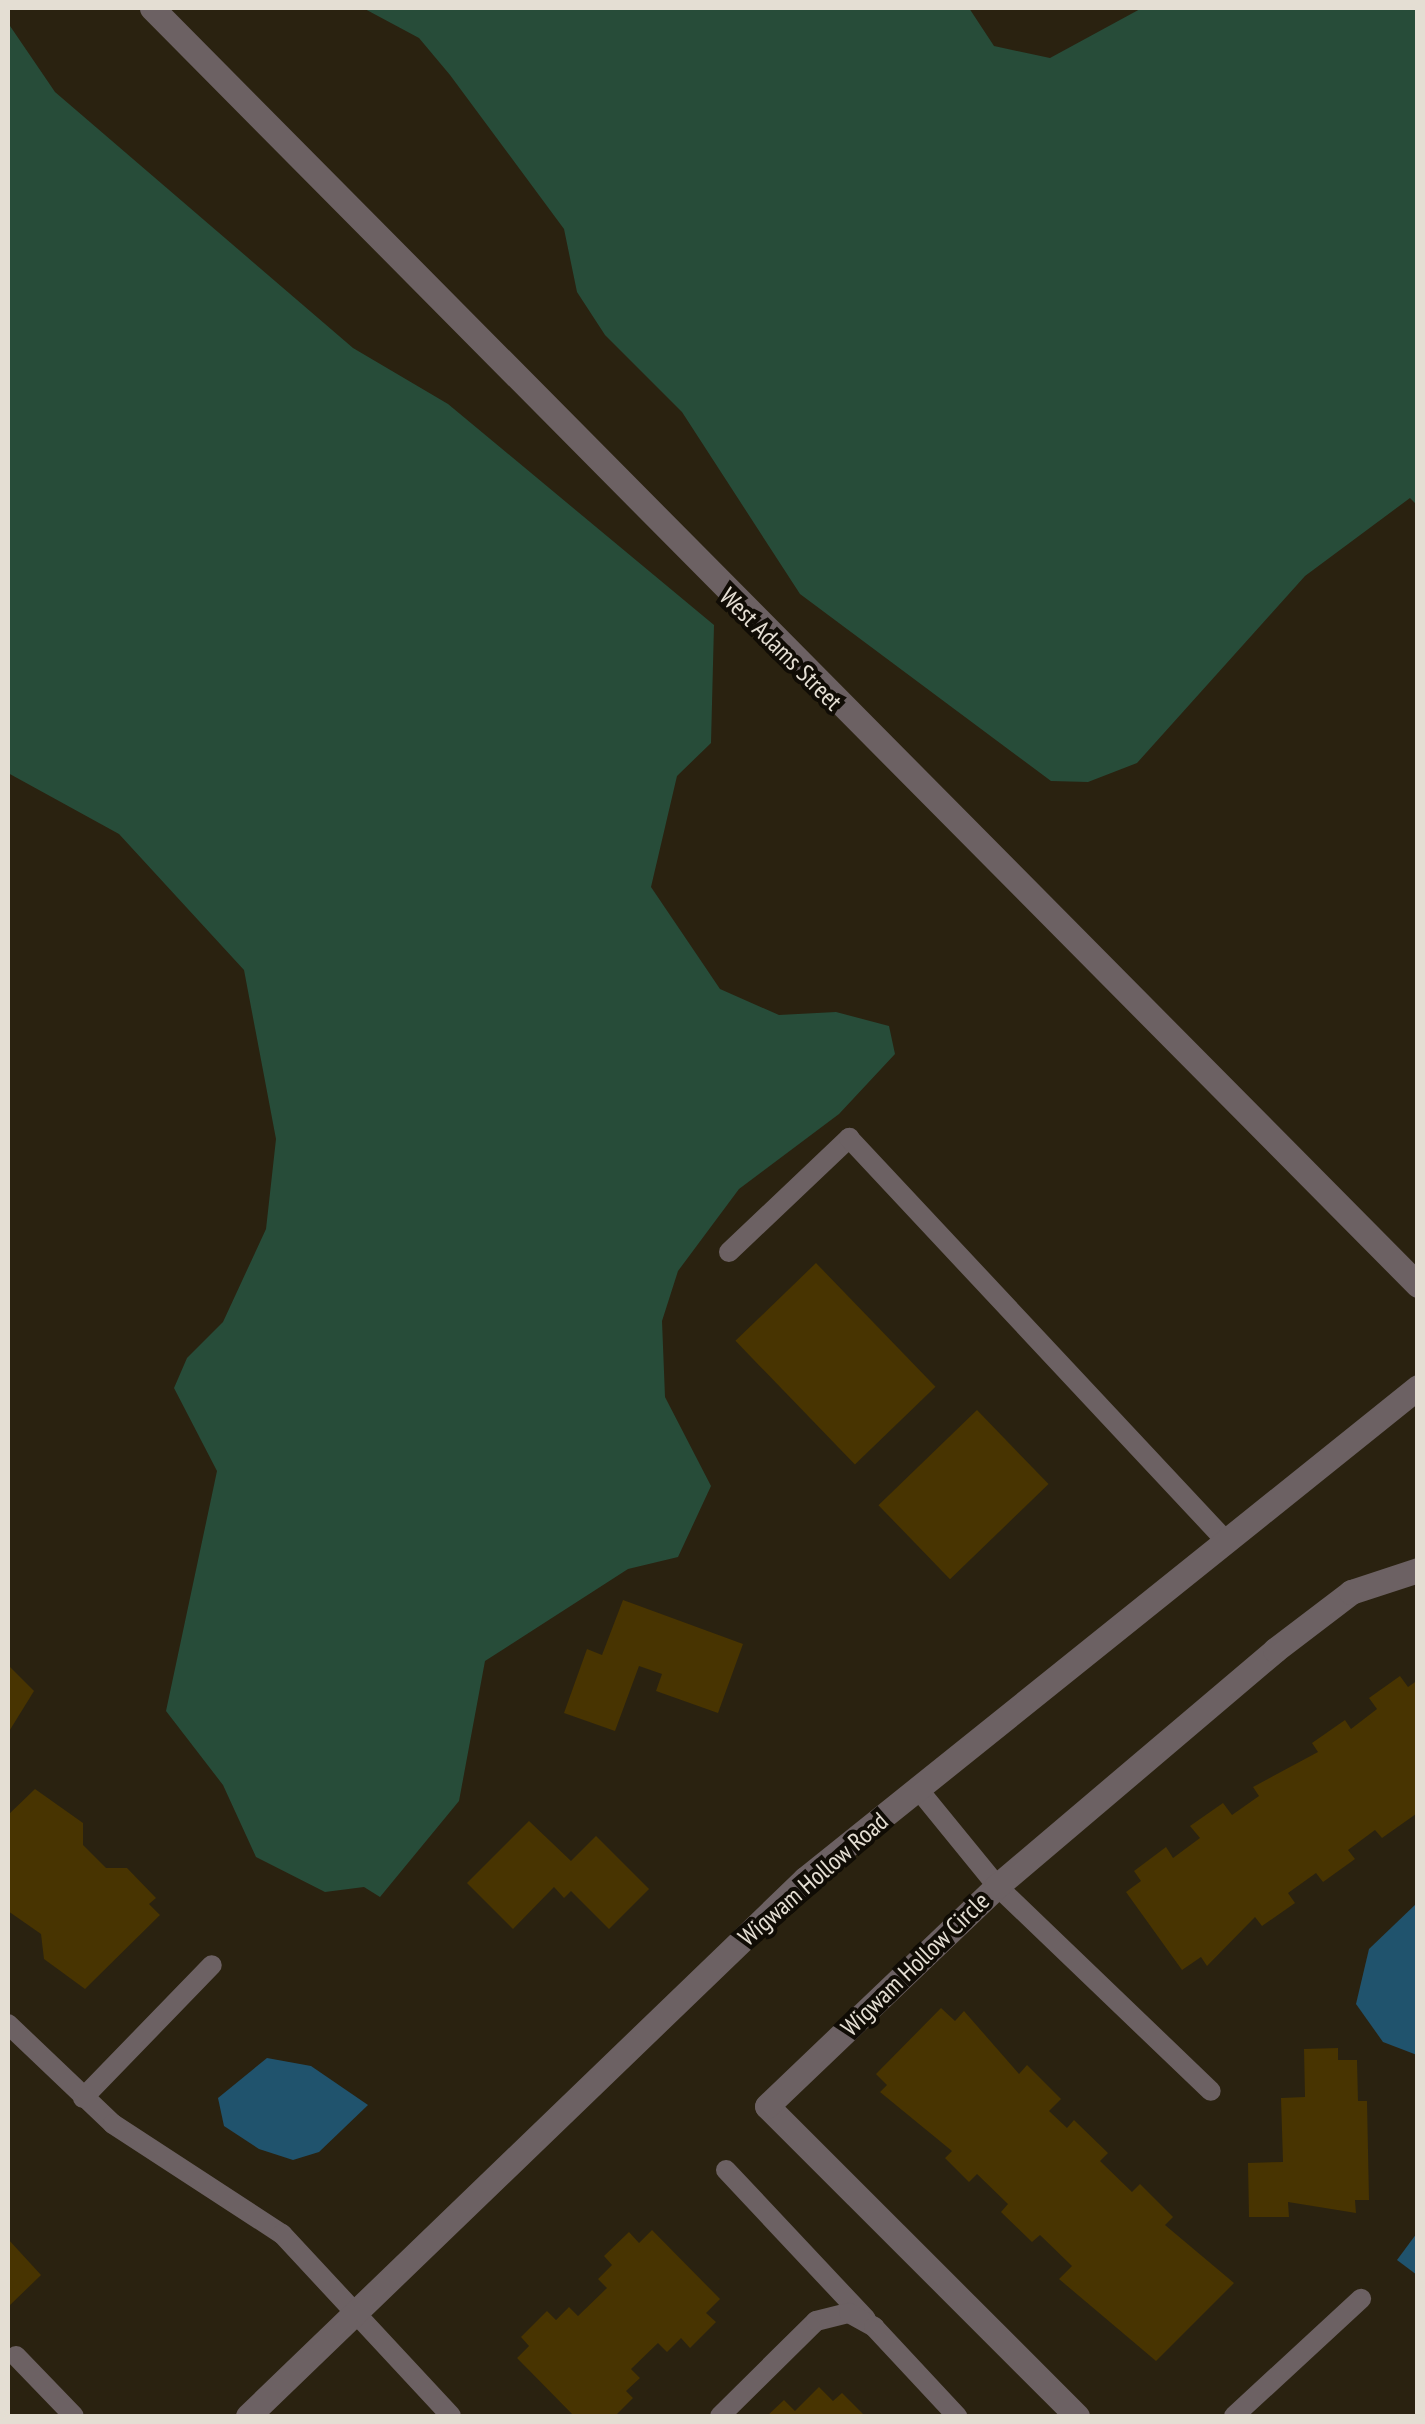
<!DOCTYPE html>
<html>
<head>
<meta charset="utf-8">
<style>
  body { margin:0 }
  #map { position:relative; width:1425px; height:2424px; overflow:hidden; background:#2a2210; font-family:"PT Sans Narrow",sans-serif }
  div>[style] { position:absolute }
  .green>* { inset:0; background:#274c39 }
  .water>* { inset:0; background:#20536d }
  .building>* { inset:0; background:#483401; transform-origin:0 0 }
  .service>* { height:20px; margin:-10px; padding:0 10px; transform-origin:10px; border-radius:10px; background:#6c6163 }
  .minor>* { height:25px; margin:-12.5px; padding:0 12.5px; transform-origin:12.5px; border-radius:12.5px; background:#6c6163 }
  .tertiary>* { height:25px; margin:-12.5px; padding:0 12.5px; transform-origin:12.5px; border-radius:12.5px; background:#6c6163 }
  span { translate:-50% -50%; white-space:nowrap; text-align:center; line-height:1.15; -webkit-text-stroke:8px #100c05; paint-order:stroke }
  .street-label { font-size:25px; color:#e4ded3 }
  .frame { position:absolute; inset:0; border:10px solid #e4ded3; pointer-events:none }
</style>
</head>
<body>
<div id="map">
  <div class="green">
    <div style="clip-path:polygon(363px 8px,969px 8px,994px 46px,1050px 58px,1142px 8px,1417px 8px,1417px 505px,1410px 498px,1305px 576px,1137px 763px,1088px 782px,1051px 781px,800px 594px,682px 412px,605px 335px,577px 292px,564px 229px,450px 75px,419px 38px)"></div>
    <div style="clip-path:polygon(8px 23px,55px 92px,353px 348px,448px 404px,714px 625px,711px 743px,677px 776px,651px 887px,720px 989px,779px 1015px,836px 1012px,889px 1026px,895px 1054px,839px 1114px,739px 1189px,678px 1271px,662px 1321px,665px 1397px,711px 1486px,678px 1557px,628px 1569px,485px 1661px,459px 1801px,380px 1897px,364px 1887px,325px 1892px,256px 1857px,223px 1785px,166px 1711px,217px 1471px,174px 1388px,187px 1358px,223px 1322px,266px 1229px,276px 1139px,244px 970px,119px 834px,8px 773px)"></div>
  </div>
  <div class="water">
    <div style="clip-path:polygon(1417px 1903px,1417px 2055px,1383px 2042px,1356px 2004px,1369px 1949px)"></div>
    <div style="clip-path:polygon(267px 2058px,311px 2066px,368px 2105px,319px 2152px,293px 2160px,259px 2149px,224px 2126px,218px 2098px)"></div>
    <div style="clip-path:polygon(1417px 2233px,1418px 2274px,1417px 2275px,1397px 2260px)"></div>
  </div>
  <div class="building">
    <div style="left:816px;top:1263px;width:172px;height:112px;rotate:46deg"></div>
    <div style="left:977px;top:1410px;width:103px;height:137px;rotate:46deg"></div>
    <div style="clip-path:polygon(623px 1600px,743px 1644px,718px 1713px,656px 1691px,662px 1674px,639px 1666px,615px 1731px,564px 1713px,587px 1649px,602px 1655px)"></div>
    <div style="clip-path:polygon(8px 1665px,34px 1691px,8px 1733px)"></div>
    <div style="clip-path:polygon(1400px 1676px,1408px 1687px,1418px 1680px,1416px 1814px,1382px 1838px,1375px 1830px,1348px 1850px,1355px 1859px,1323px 1882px,1316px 1873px,1288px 1893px,1295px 1903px,1262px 1926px,1255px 1917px,1207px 1966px,1201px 1957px,1182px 1970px,1126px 1892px,1141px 1881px,1134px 1871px,1166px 1847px,1173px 1858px,1200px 1838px,1190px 1826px,1223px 1803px,1232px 1815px,1259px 1796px,1253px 1787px,1318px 1752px,1312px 1743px,1345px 1720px,1351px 1729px,1377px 1709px,1369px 1698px)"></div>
    <div style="clip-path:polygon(35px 1789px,83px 1823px,83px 1845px,106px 1868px,127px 1868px,156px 1898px,149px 1904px,160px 1915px,85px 1989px,44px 1959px,41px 1934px,8px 1911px,8px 1815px)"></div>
    <div style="clip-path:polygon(529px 1821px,571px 1861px,596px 1836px,649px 1889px,609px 1929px,571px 1891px,564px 1898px,554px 1887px,513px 1929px,467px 1883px)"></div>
    <div style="clip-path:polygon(941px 2008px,955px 2021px,964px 2011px,1019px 2074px,1027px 2065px,1061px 2099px,1049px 2111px,1067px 2128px,1074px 2120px,1108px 2153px,1100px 2161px,1132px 2192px,1140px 2184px,1173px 2217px,1165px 2225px,1234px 2283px,1156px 2361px,1059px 2279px,1072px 2266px,1040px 2235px,1032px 2242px,1001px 2212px,1008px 2204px,977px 2174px,969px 2182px,945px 2158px,952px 2151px,880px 2092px,887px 2085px,876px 2074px)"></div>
    <div style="clip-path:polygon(1338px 2048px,1338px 2060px,1357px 2060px,1358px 2101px,1367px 2101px,1369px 2200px,1355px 2200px,1356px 2213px,1288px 2202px,1289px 2217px,1249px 2217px,1248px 2163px,1283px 2162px,1281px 2098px,1305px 2097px,1304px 2049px)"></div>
    <div style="clip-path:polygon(652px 2230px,720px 2299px,706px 2313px,716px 2322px,690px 2348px,681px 2338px,667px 2352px,658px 2343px,631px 2369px,640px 2378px,626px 2391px,633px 2398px,615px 2416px,574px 2416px,517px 2358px,529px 2346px,521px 2337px,547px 2311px,556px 2320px,569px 2307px,578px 2316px,607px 2288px,598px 2279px,612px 2265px,604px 2256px,629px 2232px,639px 2243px)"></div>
    <div style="clip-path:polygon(8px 2239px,41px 2275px,8px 2307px)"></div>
    <div style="clip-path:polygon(819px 2387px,833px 2401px,842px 2393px,865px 2416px,767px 2416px,784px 2400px,795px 2411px)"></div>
  </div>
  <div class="service">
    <div style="left:729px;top:1252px;width:166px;rotate:-43.5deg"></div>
    <div style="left:849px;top:1138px;width:552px;rotate:46.91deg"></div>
    <div style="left:918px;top:1789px;width:125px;rotate:50.8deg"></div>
    <div style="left:997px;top:1886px;width:296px;rotate:43.8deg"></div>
    <div style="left:8px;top:2024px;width:145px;rotate:43.6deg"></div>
    <div style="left:113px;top:2124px;width:202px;rotate:33.1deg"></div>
    <div style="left:282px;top:2234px;width:248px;rotate:47.1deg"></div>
    <div style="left:83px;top:2098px;width:185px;rotate:-45.9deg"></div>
    <div style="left:726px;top:2170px;width:204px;rotate:46.8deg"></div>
    <div style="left:16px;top:2356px;width:83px;rotate:46deg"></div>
    <div style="left:720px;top:2416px;width:135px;rotate:-44.7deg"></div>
    <div style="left:816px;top:2321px;width:34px;rotate:-14deg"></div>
    <div style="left:849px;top:2313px;width:29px;rotate:29deg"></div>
    <div style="left:874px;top:2327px;width:122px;rotate:47deg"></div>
    <div style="left:1234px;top:2416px;width:173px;rotate:-42.7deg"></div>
  </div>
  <div class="minor">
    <div style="left:1077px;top:2416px;width:438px;rotate:-135deg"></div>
    <div style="left:767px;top:2106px;width:318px;rotate:-43.7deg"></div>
    <div style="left:997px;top:1886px;width:365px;rotate:-40.3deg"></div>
    <div style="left:1275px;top:1650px;width:96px;rotate:-37.3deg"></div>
    <div style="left:1351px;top:1592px;width:71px;rotate:-18.2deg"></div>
  </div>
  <div class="tertiary">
    <div style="left:152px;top:8px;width:1798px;rotate:45.25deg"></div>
    <div style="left:248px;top:2416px;width:774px;rotate:-43.95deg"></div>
    <div style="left:805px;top:1879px;width:786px;rotate:-38.75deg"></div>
  </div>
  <div class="street-label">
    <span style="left:781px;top:649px;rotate:45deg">West Adams Street</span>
    <span style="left:813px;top:1879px;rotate:-41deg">Wigwam Hollow Road</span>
    <span style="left:915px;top:1964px;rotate:-44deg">Wigwam Hollow Circle</span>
  </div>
  <div class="frame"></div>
</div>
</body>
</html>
